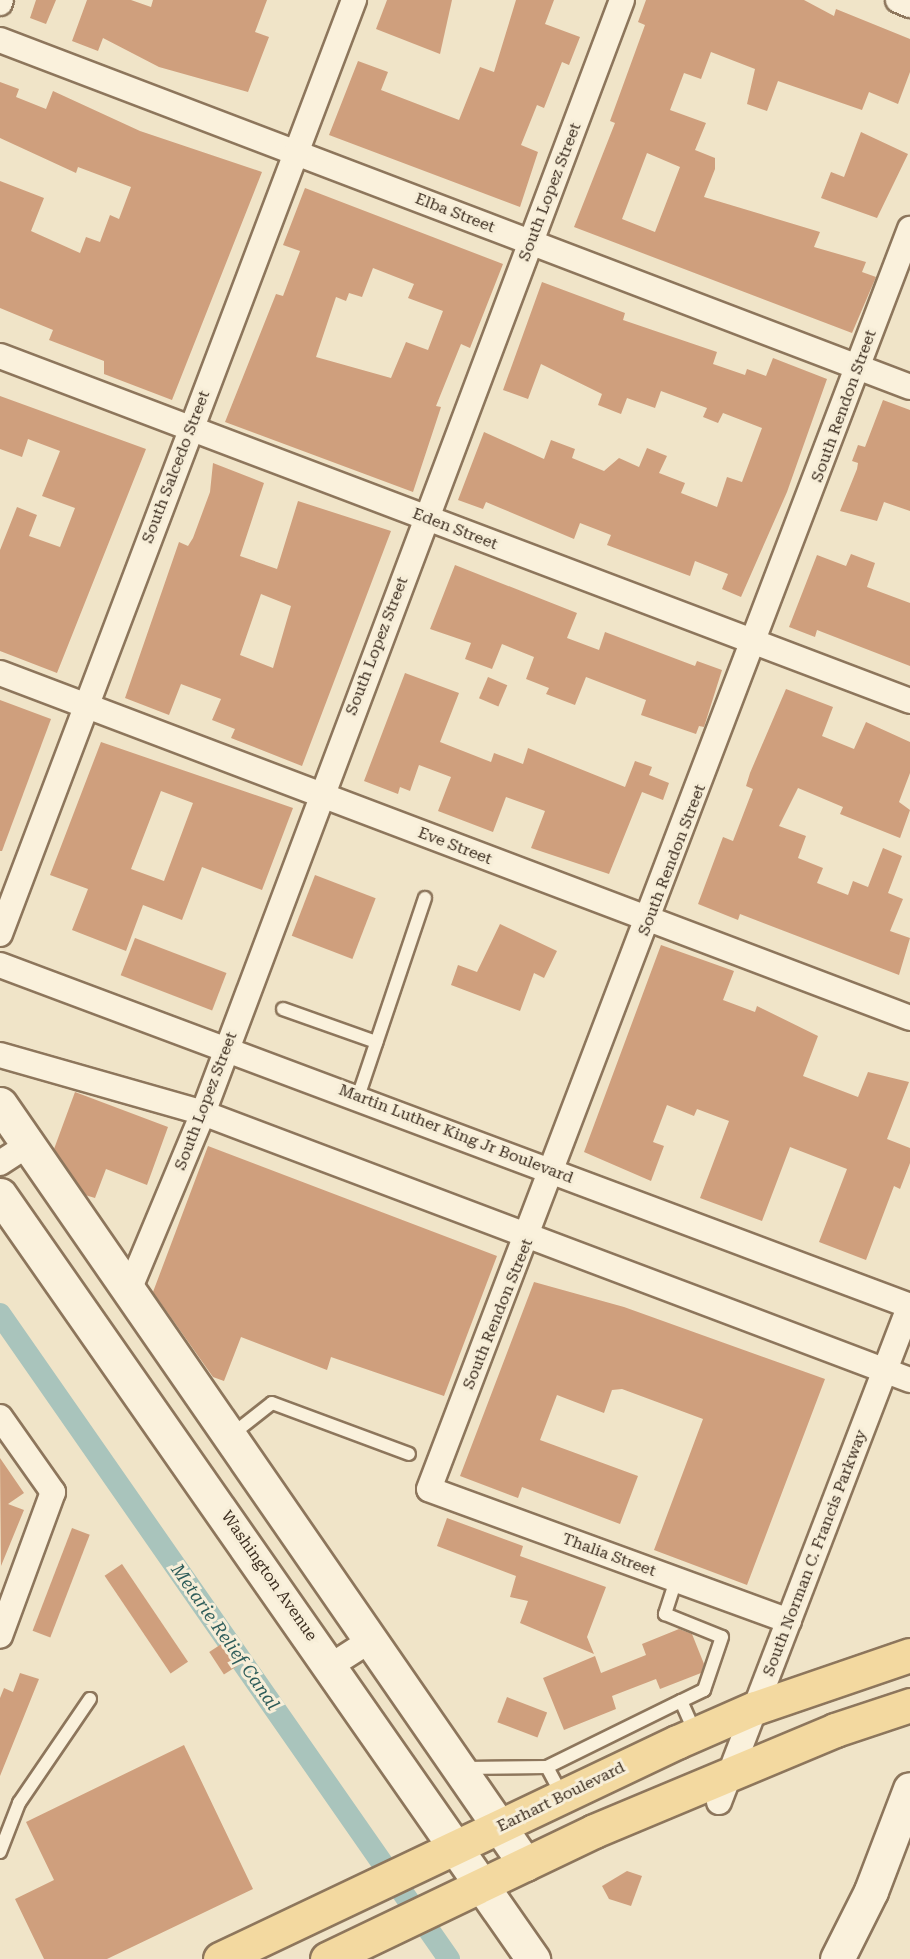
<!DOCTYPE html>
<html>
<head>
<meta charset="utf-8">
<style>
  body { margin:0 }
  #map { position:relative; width:910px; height:1959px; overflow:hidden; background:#f0e4c8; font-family:"Roboto Serif",serif }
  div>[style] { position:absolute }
  .canal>* { height:22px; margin:-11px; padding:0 11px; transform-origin:11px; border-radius:11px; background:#a9c4bc }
  .building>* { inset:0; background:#cf9f7d; transform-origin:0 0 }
  .roads { filter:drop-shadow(2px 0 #8d765c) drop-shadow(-2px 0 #8d765c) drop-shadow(0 2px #8d765c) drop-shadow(0 -2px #8d765c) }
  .lane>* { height:12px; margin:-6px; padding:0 6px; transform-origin:6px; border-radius:6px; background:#faf1dc }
  .street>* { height:24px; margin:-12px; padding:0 12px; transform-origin:12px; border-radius:12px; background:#faf1dc }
  .secondary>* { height:33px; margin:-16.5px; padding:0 16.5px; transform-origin:16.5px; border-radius:16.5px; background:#faf1dc }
  .primary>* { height:33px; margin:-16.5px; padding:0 16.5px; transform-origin:16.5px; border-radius:16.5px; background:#f3d9a0 }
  span { translate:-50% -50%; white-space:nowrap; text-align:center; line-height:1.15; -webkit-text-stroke:6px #f7eed8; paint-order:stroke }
  .street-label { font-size:16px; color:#3d2e20 }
  .water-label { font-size:18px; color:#2f5d5a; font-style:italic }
</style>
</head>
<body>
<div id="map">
  <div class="canal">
    <div style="left:0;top:1314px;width:786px;rotate:55.16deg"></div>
  </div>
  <div class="building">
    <div style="clip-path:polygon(36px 0,56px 0,46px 24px,30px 18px)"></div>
    <div style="clip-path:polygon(87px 0,131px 0,151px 7px,153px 0,267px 0,255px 32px,269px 37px,248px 92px,159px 67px,103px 38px,98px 51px,72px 41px)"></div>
    <div style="clip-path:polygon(387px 0,452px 0,440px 54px,376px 29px)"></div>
    <div style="clip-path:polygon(516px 0,554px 0,545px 24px,580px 37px,569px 65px,562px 62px,544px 108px,537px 105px,521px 145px,538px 152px,520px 207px,329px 135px,358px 61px,388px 72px,381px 90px,459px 120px,480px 67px,494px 72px)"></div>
    <div style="clip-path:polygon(evenodd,646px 0,804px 0,834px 16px,836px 9px,910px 39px,910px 72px,898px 104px,869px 92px,862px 110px,778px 81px,767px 111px,747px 104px,755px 69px,711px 52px,701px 79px,684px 73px,670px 110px,706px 123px,695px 150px,715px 158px,715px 169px,704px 197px,820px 232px,814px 247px,866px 262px,862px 272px,876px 277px,852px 333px,574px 227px,615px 123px,610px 121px,645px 25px,638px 22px,646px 0,647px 153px,680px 167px,655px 232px,622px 219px,647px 153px)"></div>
    <div style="clip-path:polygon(0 82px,19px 89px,16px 97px,46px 109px,53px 91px,140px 131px,262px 172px,172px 400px,104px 374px,104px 361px,49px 340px,53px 330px,0 308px,0 181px,44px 198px,31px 231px,80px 253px,86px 237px,100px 242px,110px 215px,119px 219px,131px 187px,78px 167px,76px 173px,0 138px)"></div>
    <div style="clip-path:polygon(861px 132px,908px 154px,877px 218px,821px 198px,831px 172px,844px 177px)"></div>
    <div style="clip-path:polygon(evenodd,305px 188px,503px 264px,470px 348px,461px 344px,436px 406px,441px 407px,413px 492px,225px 422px,276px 294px,283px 296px,300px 251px,283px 245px,305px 188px,373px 268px,414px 284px,408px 298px,443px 311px,428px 350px,406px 342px,391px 378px,316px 357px,336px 297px,346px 301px,349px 293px,362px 297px,373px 268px)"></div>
    <div style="clip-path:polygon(542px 282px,625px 313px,623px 320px,717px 352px,713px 364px,745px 375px,747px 369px,766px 376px,773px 358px,827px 379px,787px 492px,741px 597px,722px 589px,728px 574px,695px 561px,690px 576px,607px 545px,611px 535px,580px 523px,574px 539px,486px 502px,483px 509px,458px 500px,484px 432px,544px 459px,551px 440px,575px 449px,572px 458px,604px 471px,619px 458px,639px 467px,647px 448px,667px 456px,659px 473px,685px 483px,681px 493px,717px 507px,727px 477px,742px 482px,762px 428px,723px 413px,718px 423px,703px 417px,707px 408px,661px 391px,655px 408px,627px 398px,621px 414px,598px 405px,602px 394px,541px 364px,528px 399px,503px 390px)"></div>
    <div style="clip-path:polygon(0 396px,146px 449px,57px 673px,0 651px,0 550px,17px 507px,37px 515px,29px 536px,60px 547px,75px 508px,42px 496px,60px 451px,28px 439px,22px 457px,0 449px)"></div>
    <div style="clip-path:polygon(883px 400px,910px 410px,910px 511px,884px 502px,877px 521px,840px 511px,857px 469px,858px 463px,852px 461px,858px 445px,865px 447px)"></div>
    <div style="clip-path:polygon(evenodd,213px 463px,264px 483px,240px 556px,277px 569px,298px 501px,391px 531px,302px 766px,231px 738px,235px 729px,212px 720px,221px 699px,181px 684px,169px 715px,125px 698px,179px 542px,188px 546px,193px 538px,210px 492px,213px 463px,261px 594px,291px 606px,273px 668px,240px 655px,261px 594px)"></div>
    <div style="clip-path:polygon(851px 554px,875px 563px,867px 587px,910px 603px,910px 666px,817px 630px,815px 637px,789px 627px,817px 555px,846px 566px)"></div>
    <div style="clip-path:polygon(455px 565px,577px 613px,567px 638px,599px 650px,605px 632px,695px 666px,697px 661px,722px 670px,704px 727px,699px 726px,696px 734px,641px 715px,646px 700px,586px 677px,575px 705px,546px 694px,549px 688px,526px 679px,534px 657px,502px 644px,492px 669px,465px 659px,471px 643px,430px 629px)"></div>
    <div style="clip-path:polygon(405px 673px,459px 693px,440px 742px,491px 762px,494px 753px,523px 764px,528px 748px,625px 787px,635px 761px,652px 767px,649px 775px,669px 783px,663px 800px,642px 792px,609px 874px,531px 848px,545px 811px,506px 797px,493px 832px,438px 811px,451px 777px,419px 765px,410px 791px,400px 787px,398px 794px,364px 781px)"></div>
    <div style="left:488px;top:677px;width:21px;height:23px;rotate:23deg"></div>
    <div style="clip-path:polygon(786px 689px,833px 707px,822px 736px,854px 749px,866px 722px,910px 742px,910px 773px,899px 802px,910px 810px,900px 838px,840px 814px,843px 807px,798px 788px,779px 826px,806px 836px,798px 858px,823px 868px,817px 883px,848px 895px,853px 881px,868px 887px,883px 848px,902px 856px,888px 893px,903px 899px,890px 931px,910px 938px,899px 975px,740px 914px,738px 920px,698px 904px,723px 837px,733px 841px,753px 789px,746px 786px,750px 773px)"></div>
    <div style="clip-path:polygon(0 700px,51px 719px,2px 851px,0 851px)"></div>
    <div style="clip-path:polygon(evenodd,101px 742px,293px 808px,262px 890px,202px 867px,182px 920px,143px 905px,126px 951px,72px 930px,88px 889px,50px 875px,101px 742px,161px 791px,193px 803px,164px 881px,131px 869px,161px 791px)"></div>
    <div style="left:315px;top:875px;width:65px;height:65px;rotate:21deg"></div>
    <div style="clip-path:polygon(500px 924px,557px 951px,544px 978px,534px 973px,520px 1011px,451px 985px,458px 965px,477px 972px)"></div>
    <div style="left:135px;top:938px;width:98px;height:40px;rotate:21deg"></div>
    <div style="clip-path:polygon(661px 945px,734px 971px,723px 1000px,755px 1012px,757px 1006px,818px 1036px,803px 1076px,858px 1097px,868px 1072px,909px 1082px,887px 1139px,910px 1148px,910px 1163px,900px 1189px,894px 1186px,866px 1260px,819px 1242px,847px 1169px,790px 1147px,762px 1221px,700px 1198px,729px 1121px,697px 1109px,694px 1116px,667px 1105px,653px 1142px,664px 1146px,651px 1181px,584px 1152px)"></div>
    <div style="clip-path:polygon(75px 1092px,168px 1127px,147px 1185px,106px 1169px,95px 1198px,85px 1195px,54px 1149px)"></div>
    <div style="clip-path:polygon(208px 1146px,497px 1256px,444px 1396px,331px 1357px,327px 1370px,241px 1337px,224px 1381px,213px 1377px,153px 1292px)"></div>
    <div style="clip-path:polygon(534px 1282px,624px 1307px,825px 1379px,747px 1585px,654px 1550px,703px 1419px,622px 1389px,612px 1390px,604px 1413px,557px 1395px,540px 1440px,638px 1476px,620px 1524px,522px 1487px,518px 1498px,460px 1476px)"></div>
    <div style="clip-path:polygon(0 1458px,24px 1493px,8px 1504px,24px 1510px,1px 1566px)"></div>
    <div style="clip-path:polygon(447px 1518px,523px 1546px,520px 1556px,606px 1587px,587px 1637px,594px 1654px,520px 1623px,528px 1601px,510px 1597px,516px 1576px,437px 1546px)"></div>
    <div style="left:72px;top:1528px;width:19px;height:110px;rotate:21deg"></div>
    <div style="left:122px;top:1564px;width:118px;height:21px;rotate:56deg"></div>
    <div style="clip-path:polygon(679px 1629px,692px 1634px,704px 1664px,701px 1673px,660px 1689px,656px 1679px,612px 1696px,616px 1709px,564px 1730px,543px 1678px,595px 1656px,601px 1673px,646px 1655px,642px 1644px)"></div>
    <div style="left:226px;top:1641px;width:27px;height:20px;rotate:57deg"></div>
    <div style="clip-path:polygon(20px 1673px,39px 1679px,0 1776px,0 1698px,4px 1688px,13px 1692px)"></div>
    <div style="left:507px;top:1697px;width:43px;height:27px;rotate:21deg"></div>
    <div style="clip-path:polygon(184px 1745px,253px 1889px,107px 1959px,44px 1959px,15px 1899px,54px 1880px,26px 1822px)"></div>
    <div style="clip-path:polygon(627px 1871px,642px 1876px,631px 1906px,609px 1899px,602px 1886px)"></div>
  </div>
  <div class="roads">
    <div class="lane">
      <div style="left:283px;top:1009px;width:99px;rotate:19.5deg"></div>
      <div style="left:358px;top:1097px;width:210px;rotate:-71.4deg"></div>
      <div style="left:230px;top:1436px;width:53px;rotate:-38.2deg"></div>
      <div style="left:272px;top:1403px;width:146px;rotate:20.4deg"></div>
      <div style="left:676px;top:1580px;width:36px;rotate:108deg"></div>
      <div style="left:665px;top:1614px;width:61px;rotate:22deg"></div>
      <div style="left:722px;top:1637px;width:56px;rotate:108.8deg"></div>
      <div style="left:704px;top:1690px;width:25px;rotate:154deg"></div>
      <div style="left:681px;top:1701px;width:34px;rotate:66deg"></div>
      <div style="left:547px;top:1767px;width:32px;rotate:62deg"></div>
      <div style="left:464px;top:1768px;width:83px;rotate:-0.7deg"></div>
      <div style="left:547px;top:1767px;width:149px;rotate:-26.2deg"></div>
      <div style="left:0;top:1852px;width:53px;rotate:-68.8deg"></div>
      <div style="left:19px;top:1803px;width:126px;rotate:-55.7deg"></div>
    </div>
    <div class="street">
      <div style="left:898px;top:0;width:13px;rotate:23deg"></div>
      <div style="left:0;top:3px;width:3px;rotate:-72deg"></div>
      <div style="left:0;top:40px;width:974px;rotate:20.87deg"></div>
      <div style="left:0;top:356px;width:973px;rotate:20.76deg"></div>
      <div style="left:0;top:673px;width:973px;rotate:20.76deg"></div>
      <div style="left:0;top:934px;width:999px;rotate:-69.24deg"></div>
      <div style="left:0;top:965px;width:972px;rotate:20.54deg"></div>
      <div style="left:0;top:1055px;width:211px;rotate:15.9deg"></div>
      <div style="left:203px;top:1113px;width:756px;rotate:20.69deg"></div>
      <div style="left:0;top:1163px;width:33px;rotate:-33deg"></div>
      <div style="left:129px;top:1290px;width:192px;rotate:-67.3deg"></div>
      <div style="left:203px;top:1113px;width:1189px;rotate:-69.37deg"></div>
      <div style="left:0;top:1417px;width:92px;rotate:54.8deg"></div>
      <div style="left:53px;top:1492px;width:153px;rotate:110.2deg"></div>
      <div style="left:789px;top:1621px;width:383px;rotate:-159.9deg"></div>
      <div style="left:429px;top:1489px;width:1349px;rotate:-69.11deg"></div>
      <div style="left:332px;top:1665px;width:46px;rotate:-32.7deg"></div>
      <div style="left:719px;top:1802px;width:532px;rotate:-68.98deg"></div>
    </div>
    <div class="secondary">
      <div style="left:0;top:1104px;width:924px;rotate:55.36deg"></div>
      <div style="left:0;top:1195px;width:932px;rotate:55.1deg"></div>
      <div style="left:837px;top:1959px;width:76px;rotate:-63.4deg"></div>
      <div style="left:871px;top:1891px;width:109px;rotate:-69.1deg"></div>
    </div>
    <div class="primary">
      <div style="left:220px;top:1959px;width:506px;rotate:-25.4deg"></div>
      <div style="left:677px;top:1742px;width:85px;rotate:-23.6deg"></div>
      <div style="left:755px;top:1708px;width:164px;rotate:-18.9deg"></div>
      <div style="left:327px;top:1959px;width:296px;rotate:-25.6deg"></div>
      <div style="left:594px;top:1831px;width:261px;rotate:-22.7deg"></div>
      <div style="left:835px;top:1730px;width:79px;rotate:-18.4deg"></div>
    </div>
  </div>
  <div class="street-label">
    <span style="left:550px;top:192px;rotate:-69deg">South Lopez Street</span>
    <span style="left:455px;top:213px;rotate:21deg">Elba Street</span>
    <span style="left:844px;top:406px;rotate:-70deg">South Rendon Street</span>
    <span style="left:176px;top:467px;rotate:-69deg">South Salcedo Street</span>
    <span style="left:455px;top:529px;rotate:21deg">Eden Street</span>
    <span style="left:377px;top:646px;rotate:-69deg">South Lopez Street</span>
    <span style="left:455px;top:846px;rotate:21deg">Eve Street</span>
    <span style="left:672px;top:860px;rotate:-69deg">South Rendon Street</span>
    <span style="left:206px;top:1101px;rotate:-69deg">South Lopez Street</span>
    <span style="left:456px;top:1134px;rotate:21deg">Martin Luther King Jr Boulevard</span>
    <span style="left:498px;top:1314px;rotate:-68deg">South Rendon Street</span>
    <span style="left:815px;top:1553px;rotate:-69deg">South Norman C. Francis Parkway</span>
    <span style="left:609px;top:1555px;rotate:20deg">Thalia Street</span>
    <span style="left:269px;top:1576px;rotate:55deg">Washington Avenue</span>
    <span style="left:561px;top:1797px;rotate:-26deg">Earhart Boulevard</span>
  </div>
  <div class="water-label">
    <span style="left:225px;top:1637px;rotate:55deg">Metarie Relief Canal</span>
  </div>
</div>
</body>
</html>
